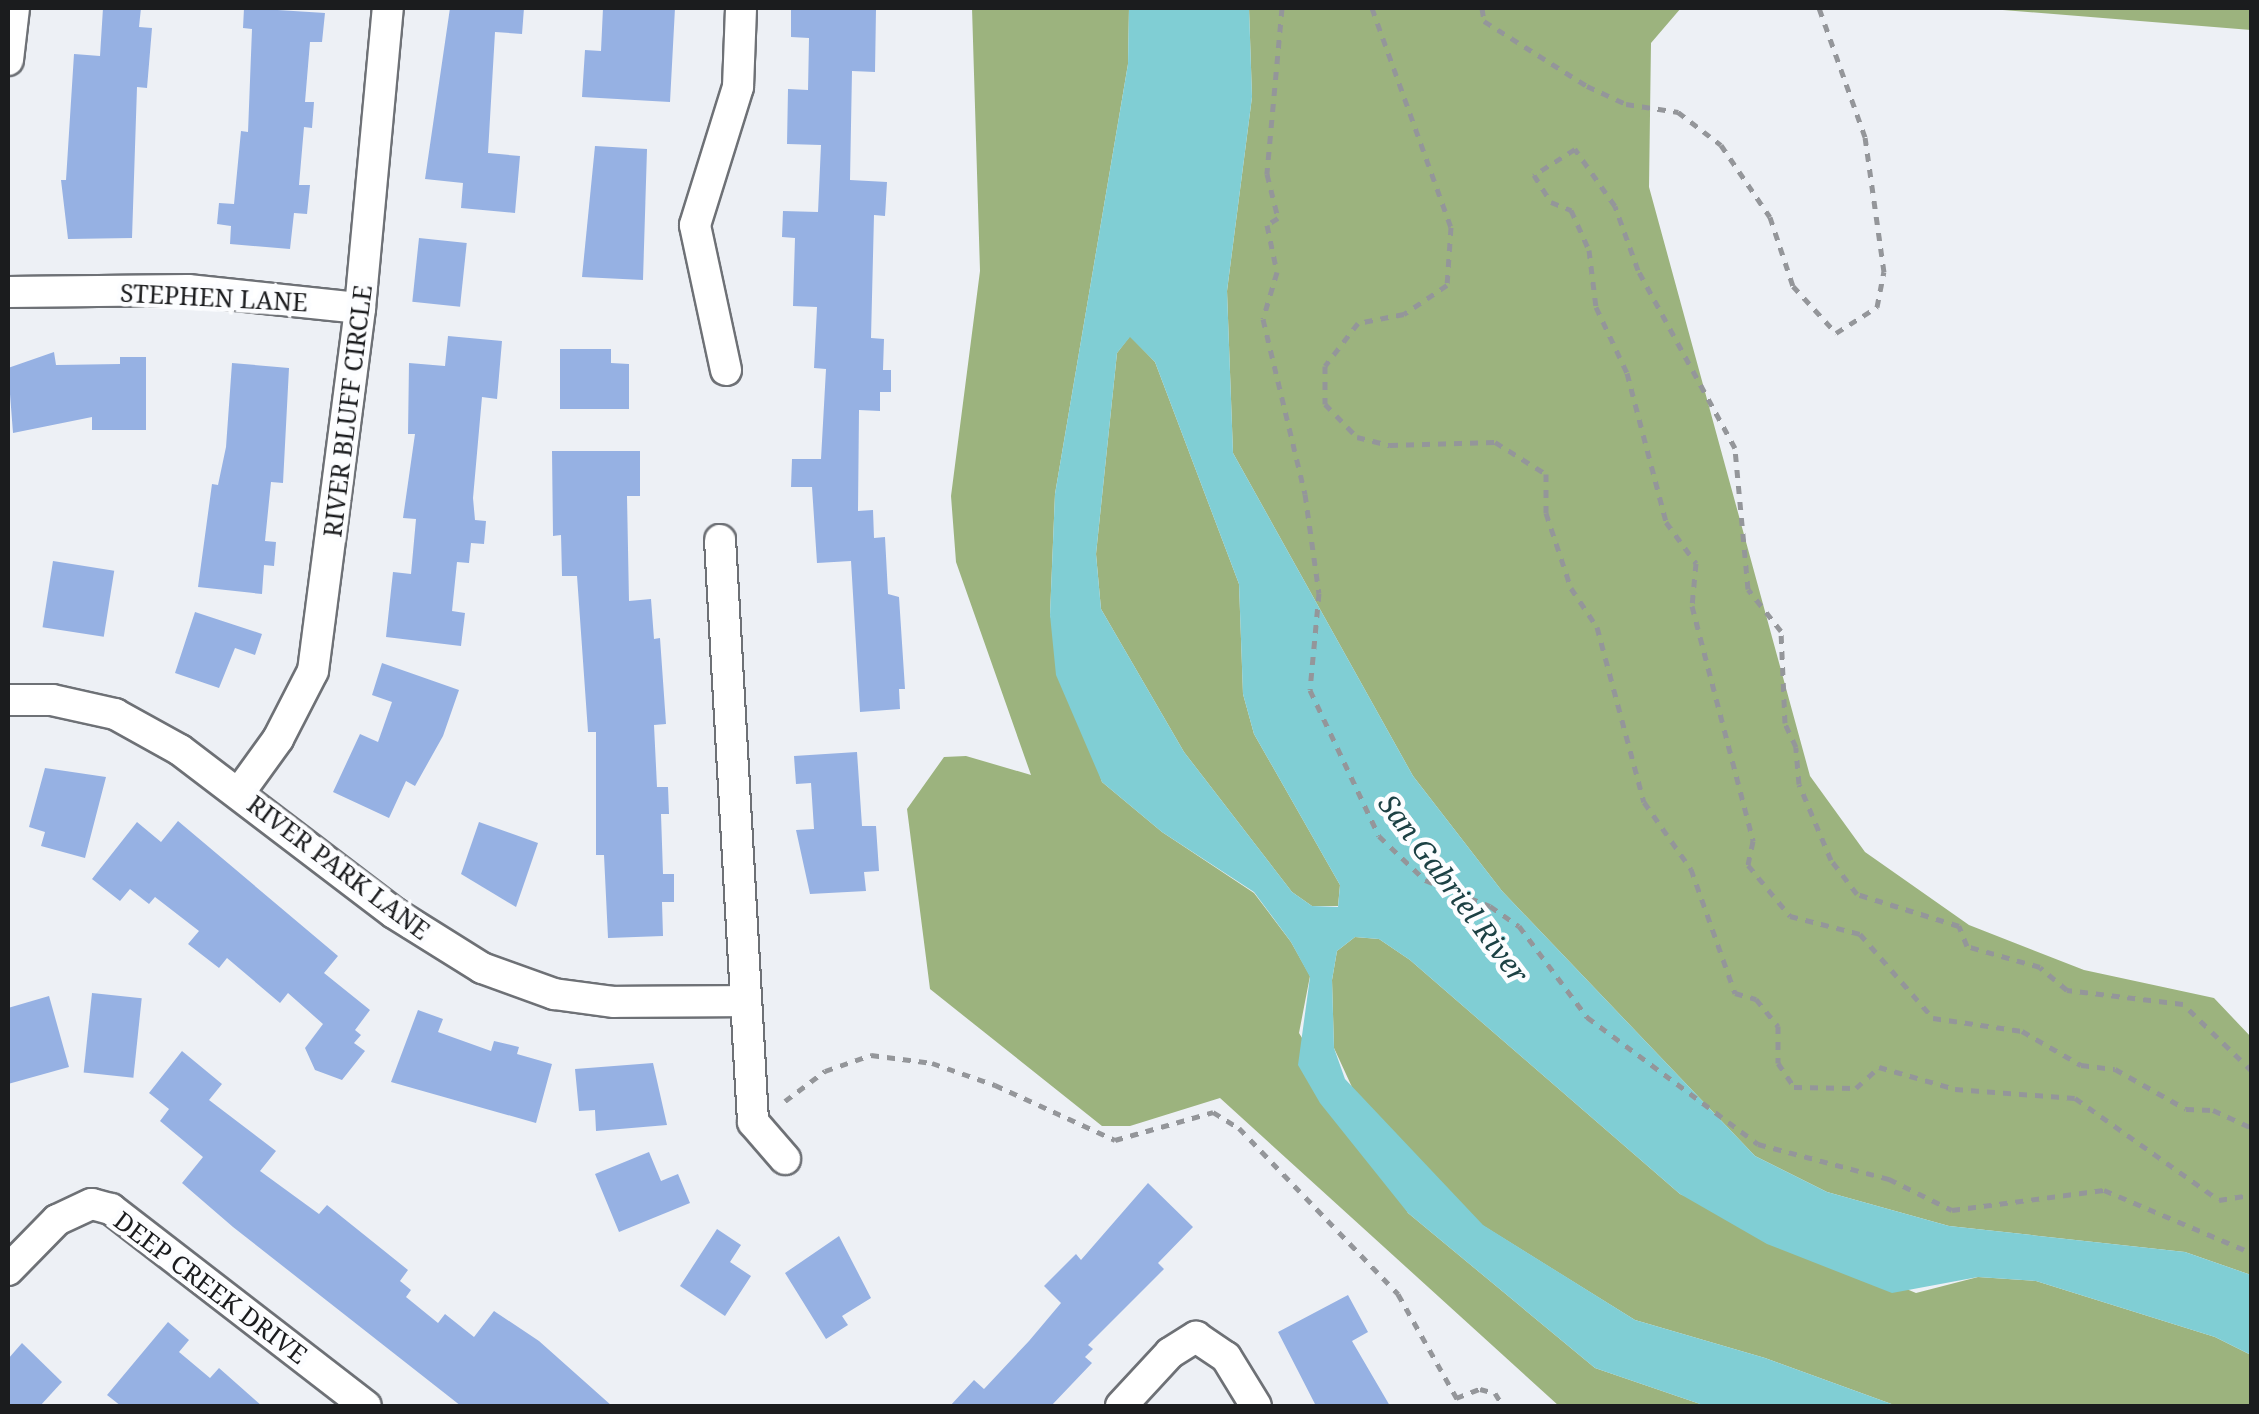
<!DOCTYPE html>
<html>
<head>
<meta charset="utf-8">
<style>
  body { margin:0 }
  #map { position:relative; width:2259px; height:1414px; overflow:hidden; background:#edf0f5; font-family:"Noto Serif",serif }
  div>[style] { position:absolute }
  .forest>* { inset:0; background:#9cb37e }
  .water>* { inset:0; background:#80ced4 }
  .building>* { inset:0; background:#96b1e3; transform-origin:0 0 }
  .path>* { height:5px; margin-top:-2.5px; transform-origin:0; background:repeating-linear-gradient(90deg,#94969a 0 8px,transparent 0 16px) }
  .roads { filter:drop-shadow(2px 0 #6e7176) drop-shadow(-2px 0 #6e7176) drop-shadow(0 2px #6e7176) drop-shadow(0 -2px #6e7176) }
  .minor>* { height:30px; margin:-15px; padding:0 15px; transform-origin:15px; border-radius:15px; background:#fff }
  span { translate:-50% -50%; white-space:nowrap; text-align:center; line-height:1.15; -webkit-text-stroke:9px #fcfdff; paint-order:stroke }
  .street-label { font-size:25px; color:#1b1c1e }
  .water-label { font-size:28px; color:#1c4144; font-style:italic }
  .frame { position:absolute; inset:0; border:10px solid #1b1c1e; pointer-events:none }
</style>
</head>
<body>
<div id="map">
  <div class="forest">
    <div style="clip-path:polygon(972px 8px,1129px 8px,1128px 64px,1055px 494px,1050px 615px,1102px 782px,1162px 832px,1254px 893px,1291px 942px,1310px 976px,1299px 1033px,1408px 1213px,1595px 1368px,1706px 1406px,1559px 1406px,1220px 1098px,1130px 1126px,1102px 1126px,930px 989px,907px 809px,944px 757px,966px 756px,1031px 775px,956px 562px,951px 496px,980px 271px)"></div>
    <div style="clip-path:polygon(1249px 8px,1681px 8px,1651px 43px,1649px 187px,1810px 776px,1865px 852px,1969px 925px,2084px 970px,2214px 998px,2251px 1037px,2251px 1275px,2185px 1252px,1949px 1226px,1827px 1192px,1755px 1156px,1502px 891px,1413px 776px,1233px 453px,1227px 291px,1252px 97px)"></div>
    <div style="clip-path:polygon(1978px 8px,2251px 8px,2251px 30px)"></div>
    <div style="clip-path:polygon(1130px 336px,1155px 362px,1239px 584px,1243px 694px,1254px 734px,1340px 885px,1338px 906px,1312px 906px,1292px 892px,1184px 752px,1101px 609px,1096px 554px,1117px 353px)"></div>
    <div style="clip-path:polygon(1355px 937px,1379px 939px,1410px 960px,1680px 1194px,1916px 1293px,1978px 1277px,2036px 1281px,2215px 1337px,2251px 1355px,2251px 1406px,1897px 1406px,1765px 1358px,1635px 1320px,1482px 1225px,1357px 1098px,1334px 1048px,1332px 980px,1337px 951px)"></div>
  </div>
  <div class="water">
    <div style="clip-path:polygon(evenodd,1129px 8px,1249px 8px,1252px 97px,1227px 291px,1233px 453px,1413px 776px,1502px 891px,1755px 1156px,1827px 1192px,1949px 1226px,2185px 1252px,2251px 1275px,2251px 1355px,2215px 1337px,2036px 1281px,1978px 1277px,1892px 1293px,1767px 1244px,1680px 1194px,1410px 960px,1379px 939px,1355px 937px,1337px 951px,1332px 980px,1334px 1048px,1345px 1079px,1483px 1225px,1635px 1320px,1765px 1358px,1897px 1406px,1706px 1406px,1595px 1368px,1408px 1213px,1320px 1103px,1298px 1065px,1310px 977px,1291px 942px,1254px 892px,1162px 832px,1102px 782px,1056px 675px,1050px 615px,1055px 494px,1128px 64px,1129px 8px,1130px 337px,1155px 362px,1239px 584px,1243px 694px,1254px 734px,1340px 885px,1338px 907px,1312px 906px,1292px 892px,1184px 752px,1101px 609px,1096px 554px,1117px 353px,1130px 337px)"></div>
  </div>
  <div class="building">
    <div style="clip-path:polygon(103px 8px,141px 8px,139px 27px,152px 28px,147px 88px,137px 87px,132px 238px,68px 239px,61px 180px,66px 180px,74px 54px,100px 56px)"></div>
    <div style="clip-path:polygon(244px 8px,325px 13px,322px 42px,310px 42px,305px 102px,314px 102px,312px 128px,304px 127px,299px 185px,310px 185px,307px 214px,294px 213px,290px 249px,230px 244px,231px 226px,217px 224px,219px 203px,234px 204px,241px 131px,248px 132px,252px 29px,243px 28px)"></div>
    <div style="clip-path:polygon(450px 8px,524px 8px,522px 34px,495px 32px,488px 153px,520px 156px,515px 213px,461px 208px,463px 183px,425px 179px)"></div>
    <div style="clip-path:polygon(603px 8px,675px 8px,670px 102px,582px 97px,585px 50px,601px 51px)"></div>
    <div style="clip-path:polygon(791px 8px,876px 9px,875px 72px,852px 71px,850px 180px,887px 182px,885px 216px,874px 215px,871px 338px,884px 339px,883px 370px,891px 370px,891px 392px,880px 392px,880px 411px,859px 410px,858px 511px,873px 510px,874px 538px,885px 537px,888px 594px,899px 597px,905px 689px,899px 689px,900px 709px,860px 712px,851px 561px,817px 563px,812px 487px,791px 487px,792px 459px,821px 459px,826px 369px,814px 368px,817px 307px,793px 306px,795px 238px,782px 237px,783px 211px,818px 212px,821px 145px,787px 144px,788px 89px,808px 90px,809px 38px,791px 37px)"></div>
    <div style="clip-path:polygon(595px 146px,647px 149px,643px 280px,582px 277px)"></div>
    <div style="left:419px;top:238px;width:48px;height:64px;rotate:6deg"></div>
    <div style="clip-path:polygon(448px 336px,502px 341px,497px 399px,482px 397px,473px 498px,475px 520px,486px 521px,484px 544px,471px 543px,469px 563px,457px 562px,452px 611px,465px 613px,461px 646px,386px 637px,393px 572px,411px 574px,416px 519px,403px 518px,415px 434px,408px 434px,409px 363px,445px 366px)"></div>
    <div style="clip-path:polygon(560px 349px,611px 349px,611px 363px,629px 364px,629px 409px,560px 409px)"></div>
    <div style="clip-path:polygon(54px 352px,56px 365px,120px 364px,120px 357px,146px 357px,146px 430px,92px 430px,92px 417px,13px 433px,8px 368px)"></div>
    <div style="clip-path:polygon(232px 363px,289px 368px,283px 483px,271px 482px,265px 541px,276px 542px,274px 566px,264px 565px,262px 594px,198px 587px,212px 484px,218px 485px,226px 447px)"></div>
    <div style="clip-path:polygon(552px 451px,640px 451px,640px 496px,627px 496px,629px 601px,651px 599px,654px 639px,660px 638px,666px 724px,654px 725px,657px 787px,668px 787px,669px 814px,661px 814px,663px 874px,674px 874px,674px 902px,662px 902px,663px 936px,608px 938px,604px 855px,596px 855px,596px 732px,588px 732px,577px 576px,562px 576px,561px 535px,553px 536px)"></div>
    <div style="left:53px;top:561px;width:62px;height:67px;rotate:9deg"></div>
    <div style="clip-path:polygon(195px 612px,262px 634px,255px 655px,235px 648px,219px 688px,175px 673px)"></div>
    <div style="clip-path:polygon(382px 663px,459px 690px,443px 736px,415px 786px,406px 781px,389px 818px,333px 792px,360px 734px,378px 742px,392px 702px,372px 695px)"></div>
    <div style="clip-path:polygon(857px 752px,862px 826px,876px 826px,879px 871px,864px 872px,866px 891px,810px 894px,796px 830px,814px 829px,811px 783px,796px 784px,794px 756px)"></div>
    <div style="clip-path:polygon(45px 768px,106px 777px,85px 858px,41px 846px,45px 832px,29px 827px)"></div>
    <div style="clip-path:polygon(178px 821px,338px 956px,324px 973px,370px 1010px,355px 1030px,361px 1035px,354px 1043px,365px 1051px,342px 1080px,315px 1070px,305px 1048px,323px 1024px,288px 993px,280px 1003px,227px 958px,219px 968px,188px 944px,199px 931px,155px 897px,149px 904px,130px 889px,120px 901px,92px 879px,137px 822px,161px 842px)"></div>
    <div style="clip-path:polygon(479px 822px,538px 843px,516px 907px,461px 874px)"></div>
    <div style="left:92px;top:993px;width:50px;height:80px;rotate:6deg"></div>
    <div style="clip-path:polygon(49px 996px,69px 1067px,8px 1084px,8px 1008px)"></div>
    <div style="clip-path:polygon(418px 1010px,443px 1019px,438px 1032px,491px 1051px,494px 1041px,519px 1047px,517px 1054px,552px 1064px,536px 1123px,391px 1082px)"></div>
    <div style="clip-path:polygon(182px 1051px,222px 1084px,209px 1100px,276px 1151px,260px 1171px,319px 1214px,327px 1205px,408px 1270px,400px 1281px,411px 1290px,406px 1297px,438px 1323px,445px 1314px,474px 1337px,494px 1311px,539px 1341px,612px 1406px,461px 1406px,233px 1227px,182px 1183px,203px 1157px,160px 1121px,169px 1109px,149px 1093px)"></div>
    <div style="clip-path:polygon(653px 1063px,667px 1125px,596px 1131px,595px 1110px,579px 1111px,575px 1069px)"></div>
    <div style="clip-path:polygon(649px 1152px,661px 1181px,678px 1174px,690px 1203px,619px 1232px,595px 1174px)"></div>
    <div style="clip-path:polygon(1148px 1183px,1193px 1227px,1158px 1263px,1164px 1269px,1088px 1345px,1093px 1349px,1085px 1357px,1092px 1363px,1051px 1406px,950px 1406px,974px 1380px,984px 1389px,1029px 1341px,1061px 1303px,1044px 1286px,1076px 1254px,1081px 1260px)"></div>
    <div style="clip-path:polygon(717px 1229px,741px 1245px,730px 1262px,751px 1276px,725px 1316px,680px 1286px)"></div>
    <div style="clip-path:polygon(839px 1236px,871px 1298px,842px 1316px,848px 1325px,826px 1339px,785px 1273px)"></div>
    <div style="clip-path:polygon(1348px 1295px,1368px 1332px,1352px 1341px,1390px 1406px,1316px 1406px,1278px 1332px)"></div>
    <div style="clip-path:polygon(168px 1322px,189px 1340px,179px 1352px,210px 1378px,219px 1368px,262px 1406px,121px 1406px,107px 1395px)"></div>
    <div style="clip-path:polygon(22px 1343px,62px 1382px,40px 1406px,8px 1406px,8px 1359px)"></div>
  </div>
  <div class="path">
    <div style="left:1282px;top:8px;width:167px;rotate:95.2deg"></div>
    <div style="left:1267px;top:174px;width:45px;rotate:76deg"></div>
    <div style="left:1278px;top:218px;width:13px;rotate:148deg"></div>
    <div style="left:1267px;top:225px;width:48px;rotate:78deg"></div>
    <div style="left:1277px;top:272px;width:49px;rotate:106.6deg"></div>
    <div style="left:1263px;top:319px;width:180px;rotate:76.5deg"></div>
    <div style="left:1305px;top:494px;width:100px;rotate:82deg"></div>
    <div style="left:1319px;top:593px;width:97px;rotate:95.3deg"></div>
    <div style="left:1310px;top:690px;width:161px;rotate:64.7deg"></div>
    <div style="left:1379px;top:836px;width:64px;rotate:43.7deg"></div>
    <div style="left:1425px;top:880px;width:70px;rotate:21.8deg"></div>
    <div style="left:1490px;top:906px;width:35px;rotate:35deg"></div>
    <div style="left:1519px;top:926px;width:114px;rotate:53.2deg"></div>
    <div style="left:1587px;top:1017px;width:213px;rotate:36.6deg"></div>
    <div style="left:1758px;top:1144px;width:136px;rotate:15deg"></div>
    <div style="left:1889px;top:1179px;width:70px;rotate:26.2deg"></div>
    <div style="left:1952px;top:1210px;width:153px;rotate:-7.5deg"></div>
    <div style="left:2104px;top:1190px;width:161px;rotate:23.1deg"></div>
    <div style="left:1372px;top:8px;width:233px;rotate:70.2deg"></div>
    <div style="left:1451px;top:227px;width:58px;rotate:93.9deg"></div>
    <div style="left:1447px;top:285px;width:52px;rotate:146deg"></div>
    <div style="left:1404px;top:314px;width:47px;rotate:168.9deg"></div>
    <div style="left:1358px;top:323px;width:54px;rotate:127.5deg"></div>
    <div style="left:1325px;top:366px;width:38px;rotate:90deg"></div>
    <div style="left:1325px;top:404px;width:46px;rotate:45.9deg"></div>
    <div style="left:1357px;top:437px;width:34px;rotate:14deg"></div>
    <div style="left:1390px;top:445px;width:105px;rotate:-1.6deg"></div>
    <div style="left:1495px;top:442px;width:60px;rotate:32.1deg"></div>
    <div style="left:1546px;top:474px;width:39px;rotate:90deg"></div>
    <div style="left:1546px;top:513px;width:79px;rotate:71.6deg"></div>
    <div style="left:1571px;top:588px;width:47px;rotate:56.3deg"></div>
    <div style="left:1597px;top:627px;width:181px;rotate:75deg"></div>
    <div style="left:1644px;top:802px;width:82px;rotate:55deg"></div>
    <div style="left:1691px;top:869px;width:132px;rotate:70.5deg"></div>
    <div style="left:1735px;top:993px;width:22px;rotate:16deg"></div>
    <div style="left:1756px;top:999px;width:35px;rotate:51deg"></div>
    <div style="left:1778px;top:1026px;width:37px;rotate:90deg"></div>
    <div style="left:1778px;top:1063px;width:29px;rotate:56deg"></div>
    <div style="left:1794px;top:1087px;width:62px;rotate:0.9deg"></div>
    <div style="left:1856px;top:1088px;width:31px;rotate:-42deg"></div>
    <div style="left:1879px;top:1067px;width:79px;rotate:16.1deg"></div>
    <div style="left:1955px;top:1089px;width:120px;rotate:4.3deg"></div>
    <div style="left:2075px;top:1098px;width:176px;rotate:35.3deg"></div>
    <div style="left:2219px;top:1200px;width:33px;rotate:-9deg"></div>
    <div style="left:1482px;top:8px;width:13px;rotate:81deg"></div>
    <div style="left:1484px;top:21px;width:122px;rotate:32.3deg"></div>
    <div style="left:1587px;top:86px;width:43px;rotate:24.8deg"></div>
    <div style="left:1626px;top:104px;width:53px;rotate:8.7deg"></div>
    <div style="left:1678px;top:112px;width:54px;rotate:37.5deg"></div>
    <div style="left:1721px;top:145px;width:87px;rotate:55.8deg"></div>
    <div style="left:1770px;top:217px;width:73px;rotate:71.6deg"></div>
    <div style="left:1793px;top:286px;width:64px;rotate:47.5deg"></div>
    <div style="left:1836px;top:333px;width:49px;rotate:-32.4deg"></div>
    <div style="left:1877px;top:307px;width:36px;rotate:-79deg"></div>
    <div style="left:1884px;top:272px;width:136px;rotate:-98deg"></div>
    <div style="left:1865px;top:137px;width:137px;rotate:-109.6deg"></div>
    <div style="left:2252px;top:1071px;width:96px;rotate:-135.8deg"></div>
    <div style="left:2183px;top:1004px;width:117px;rotate:-173.1deg"></div>
    <div style="left:2067px;top:990px;width:35px;rotate:-140deg"></div>
    <div style="left:2040px;top:967px;width:76px;rotate:-164deg"></div>
    <div style="left:1967px;top:946px;width:22px;rotate:-112deg"></div>
    <div style="left:1959px;top:926px;width:107px;rotate:-162.6deg"></div>
    <div style="left:1857px;top:894px;width:43px;rotate:-127.4deg"></div>
    <div style="left:1831px;top:860px;width:82px;rotate:-112.8deg"></div>
    <div style="left:1799px;top:784px;width:37px;rotate:-95deg"></div>
    <div style="left:1796px;top:747px;width:26px;rotate:-115deg"></div>
    <div style="left:1785px;top:723px;width:92px;rotate:-92.5deg"></div>
    <div style="left:1781px;top:631px;width:53px;rotate:-128.2deg"></div>
    <div style="left:1748px;top:589px;width:142px;rotate:-95.3deg"></div>
    <div style="left:1735px;top:448px;width:203px;rotate:-118.6deg"></div>
    <div style="left:1638px;top:270px;width:68px;rotate:-109.8deg"></div>
    <div style="left:1615px;top:206px;width:70px;rotate:-125.1deg"></div>
    <div style="left:1575px;top:149px;width:49px;rotate:147.6deg"></div>
    <div style="left:1534px;top:175px;width:32px;rotate:58deg"></div>
    <div style="left:1551px;top:202px;width:22px;rotate:22deg"></div>
    <div style="left:1571px;top:210px;width:44px;rotate:65.8deg"></div>
    <div style="left:1589px;top:250px;width:57px;rotate:83deg"></div>
    <div style="left:1596px;top:307px;width:73px;rotate:64.8deg"></div>
    <div style="left:1627px;top:373px;width:154px;rotate:75.3deg"></div>
    <div style="left:1666px;top:522px;width:51px;rotate:53.8deg"></div>
    <div style="left:1696px;top:563px;width:43px;rotate:95.3deg"></div>
    <div style="left:1692px;top:606px;width:243px;rotate:75.4deg"></div>
    <div style="left:1753px;top:841px;width:25px;rotate:102deg"></div>
    <div style="left:1748px;top:865px;width:66px;rotate:50.5deg"></div>
    <div style="left:1790px;top:916px;width:72px;rotate:14.4deg"></div>
    <div style="left:1860px;top:934px;width:111px;rotate:49deg"></div>
    <div style="left:1933px;top:1018px;width:90px;rotate:8.3deg"></div>
    <div style="left:2022px;top:1031px;width:68px;rotate:30deg"></div>
    <div style="left:2081px;top:1065px;width:34px;rotate:7deg"></div>
    <div style="left:2115px;top:1069px;width:81px;rotate:29.4deg"></div>
    <div style="left:2186px;top:1109px;width:27px;rotate:2deg"></div>
    <div style="left:2213px;top:1110px;width:43px;rotate:24.8deg"></div>
    <div style="left:785px;top:1101px;width:50px;rotate:-36.9deg"></div>
    <div style="left:825px;top:1071px;width:49px;rotate:-19.2deg"></div>
    <div style="left:871px;top:1055px;width:62px;rotate:7.5deg"></div>
    <div style="left:932px;top:1063px;width:67px;rotate:19.2deg"></div>
    <div style="left:995px;top:1085px;width:132px;rotate:24.6deg"></div>
    <div style="left:1115px;top:1140px;width:102px;rotate:-15.9deg"></div>
    <div style="left:1213px;top:1112px;width:31px;rotate:32deg"></div>
    <div style="left:1239px;top:1128px;width:230px;rotate:46.2deg"></div>
    <div style="left:1398px;top:1294px;width:129px;rotate:60.6deg"></div>
    <div style="left:1456px;top:1398px;width:26px;rotate:-21deg"></div>
    <div style="left:1480px;top:1389px;width:16px;rotate:15deg"></div>
    <div style="left:1495px;top:1393px;width:15px;rotate:58deg"></div>
  </div>
  <div class="roads">
    <div class="minor">
      <div style="left:8px;top:60px;width:52px;rotate:-83.4deg"></div>
      <div style="left:8px;top:292px;width:180px;rotate:-0.6deg"></div>
      <div style="left:188px;top:290px;width:173px;rotate:6deg"></div>
      <div style="left:726px;top:370px;width:148px;rotate:-102.1deg"></div>
      <div style="left:695px;top:225px;width:145px;rotate:-72.7deg"></div>
      <div style="left:738px;top:87px;width:79px;rotate:-87.8deg"></div>
      <div style="left:720px;top:540px;width:583px;rotate:86.75deg"></div>
      <div style="left:753px;top:1122px;width:49px;rotate:49.1deg"></div>
      <div style="left:8px;top:700px;width:44px"></div>
      <div style="left:52px;top:700px;width:65px;rotate:12.5deg"></div>
      <div style="left:115px;top:714px;width:74px;rotate:29deg"></div>
      <div style="left:180px;top:750px;width:269px;rotate:37.3deg"></div>
      <div style="left:394px;top:913px;width:104px;rotate:32deg"></div>
      <div style="left:482px;top:968px;width:77px;rotate:19.9deg"></div>
      <div style="left:554px;top:994px;width:61px;rotate:7.6deg"></div>
      <div style="left:614px;top:1002px;width:128px;rotate:-0.4deg"></div>
      <div style="left:239px;top:793px;width:67px;rotate:-54.2deg"></div>
      <div style="left:278px;top:739px;width:76px;rotate:-62.8deg"></div>
      <div style="left:313px;top:671px;width:366px;rotate:-82.6deg"></div>
      <div style="left:360px;top:308px;width:301px;rotate:-84.7deg"></div>
      <div style="left:8px;top:1270px;width:70px;rotate:-45.6deg"></div>
      <div style="left:57px;top:1220px;width:38px;rotate:-25deg"></div>
      <div style="left:92px;top:1204px;width:20px;rotate:15deg"></div>
      <div style="left:111px;top:1209px;width:322px;rotate:37.7deg"></div>
      <div style="left:1121px;top:1406px;width:72px;rotate:-47.2deg"></div>
      <div style="left:1170px;top:1353px;width:31px;rotate:-32deg"></div>
      <div style="left:1196px;top:1337px;width:36px;rotate:34deg"></div>
      <div style="left:1226px;top:1357px;width:57px;rotate:58.5deg"></div>
    </div>
  </div>
  <div class="street-label">
    <span style="left:214px;top:297px;rotate:3deg">STEPHEN LANE</span>
    <span style="left:347px;top:411px;rotate:-83deg">RIVER BLUFF CIRCLE</span>
    <span style="left:339px;top:867px;rotate:37deg">RIVER PARK LANE</span>
    <span style="left:211px;top:1287px;rotate:37deg">DEEP CREEK DRIVE</span>
  </div>
  <div class="water-label">
    <span style="left:1454px;top:888px;rotate:53deg">San Gabriel River</span>
  </div>
  <div class="frame"></div>
</div>
</body>
</html>
